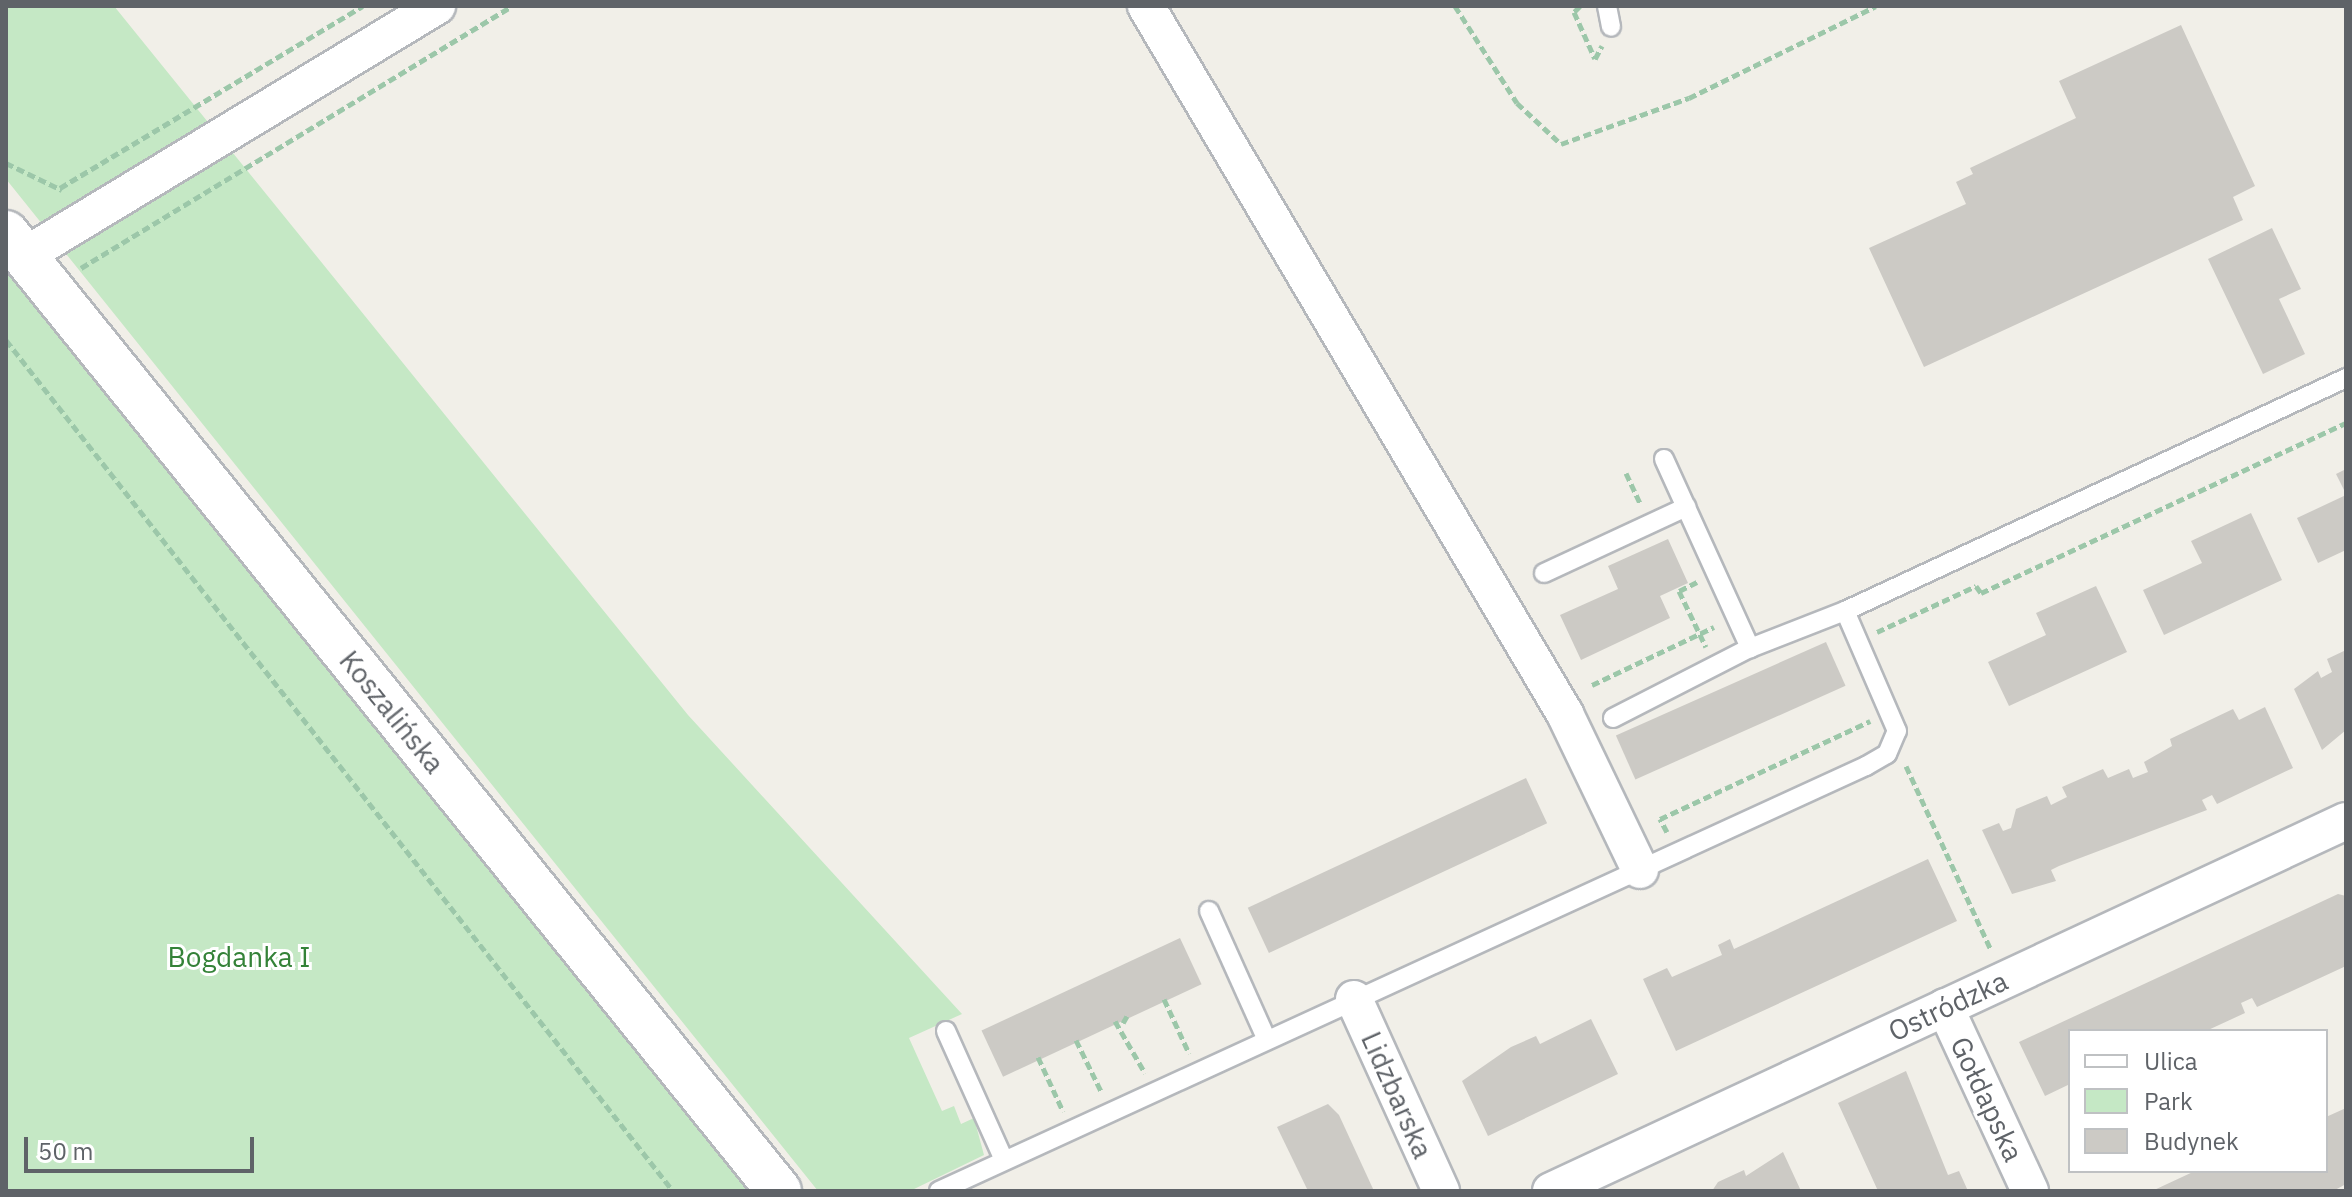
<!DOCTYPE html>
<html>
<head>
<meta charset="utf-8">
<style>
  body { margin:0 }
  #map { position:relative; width:2352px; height:1197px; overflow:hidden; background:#f1efe8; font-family:"IBM Plex Sans",sans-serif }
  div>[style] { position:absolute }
  .green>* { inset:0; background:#c5e8c5 }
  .building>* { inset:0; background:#cccac5; transform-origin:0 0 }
  .path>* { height:5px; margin-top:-2.5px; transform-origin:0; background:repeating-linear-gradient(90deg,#9cc7a9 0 8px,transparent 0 12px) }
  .roads { filter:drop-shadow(2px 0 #b5b8bc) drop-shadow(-2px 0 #b5b8bc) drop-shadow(0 2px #b5b8bc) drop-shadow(0 -2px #b5b8bc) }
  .service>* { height:18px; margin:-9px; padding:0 9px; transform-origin:9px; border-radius:9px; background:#fff }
  .minor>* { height:36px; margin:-18px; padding:0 18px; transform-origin:18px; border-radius:18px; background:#fff }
  .tertiary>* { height:44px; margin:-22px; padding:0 22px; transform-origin:22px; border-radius:22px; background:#fff }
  span { translate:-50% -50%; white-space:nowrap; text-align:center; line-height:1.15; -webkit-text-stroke:6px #fff; paint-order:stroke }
  .street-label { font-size:28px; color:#5f6368 }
  .park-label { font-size:28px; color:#348238 }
  .frame { position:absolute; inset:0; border:8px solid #5f6368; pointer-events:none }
  .legend { position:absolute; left:2068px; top:1029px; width:260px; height:144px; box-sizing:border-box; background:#fff; border:2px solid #bfc1c3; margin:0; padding:10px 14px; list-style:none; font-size:24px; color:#5f6368 }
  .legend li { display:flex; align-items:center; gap:16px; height:40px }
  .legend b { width:40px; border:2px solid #bfc1c3 }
  .scale { position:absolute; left:24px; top:1137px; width:230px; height:36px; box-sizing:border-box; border:4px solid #5f6368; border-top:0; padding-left:10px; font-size:24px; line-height:28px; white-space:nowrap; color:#5f6368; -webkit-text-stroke:6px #fff; paint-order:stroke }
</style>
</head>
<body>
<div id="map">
  <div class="green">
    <div style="clip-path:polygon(6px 6px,114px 6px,688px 715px,962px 1014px,909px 1038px,942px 1111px,954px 1106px,961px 1124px,974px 1118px,984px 1155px,910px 1191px,818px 1191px,6px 179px)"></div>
    <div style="clip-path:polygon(6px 271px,753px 1191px,6px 1191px)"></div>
  </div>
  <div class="building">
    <div style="clip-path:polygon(2181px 25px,2255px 186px,2233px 197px,2243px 220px,1924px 367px,1869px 248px,1966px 204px,1956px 182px,1973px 174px,1970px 168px,2076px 118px,2059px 81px)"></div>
    <div style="clip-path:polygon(2272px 228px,2301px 289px,2279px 299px,2305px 354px,2263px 374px,2208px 259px)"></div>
    <div style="clip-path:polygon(2346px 469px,2346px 494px,2336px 474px)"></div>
    <div style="clip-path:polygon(2346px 495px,2346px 550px,2318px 563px,2297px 518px)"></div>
    <div style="clip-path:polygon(2251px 513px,2282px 580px,2164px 635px,2143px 590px,2202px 563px,2191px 541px)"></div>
    <div style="clip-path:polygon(1668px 539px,1688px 583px,1660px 596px,1670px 618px,1581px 660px,1560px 615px,1618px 589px,1608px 566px)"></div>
    <div style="clip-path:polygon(2096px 586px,2127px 652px,2009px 706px,1988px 662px,2046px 635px,2036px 613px)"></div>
    <div style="left:1826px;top:642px;width:48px;height:230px;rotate:66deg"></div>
    <div style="clip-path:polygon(2346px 650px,2346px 730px,2322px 750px,2294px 689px,2318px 671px,2321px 678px,2332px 672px,2327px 659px)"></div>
    <div style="clip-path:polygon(2265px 707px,2293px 768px,2217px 804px,2212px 795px,2202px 800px,2207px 810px,2059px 866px,2051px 870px,2056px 881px,2012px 894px,1982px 830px,1999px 823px,2003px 831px,2011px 828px,2016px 809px,2047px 796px,2051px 805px,2067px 797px,2062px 787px,2103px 769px,2108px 778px,2129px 769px,2133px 778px,2148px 772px,2144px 762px,2172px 746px,2170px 739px,2233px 709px,2239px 720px)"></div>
    <div style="left:1526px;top:778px;width:50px;height:307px;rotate:65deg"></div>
    <div style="clip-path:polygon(1928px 859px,1957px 921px,1676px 1051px,1643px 979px,1667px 968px,1672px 977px,1722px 955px,1718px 945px,1730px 939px,1734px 949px)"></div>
    <div style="clip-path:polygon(2338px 894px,2346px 896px,2346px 966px,2257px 1007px,2252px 998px,2241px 1003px,2245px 1013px,2206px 1031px,2070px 1031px,2070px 1084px,2045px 1096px,2019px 1042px)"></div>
    <div style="left:1180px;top:938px;width:51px;height:219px;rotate:65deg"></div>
    <div style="clip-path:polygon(1591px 1019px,1618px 1074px,1488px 1136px,1462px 1081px,1511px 1047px,1536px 1036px,1540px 1044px)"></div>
    <div style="clip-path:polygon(1906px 1071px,1948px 1175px,1959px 1171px,1968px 1191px,1878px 1191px,1838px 1103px)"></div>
    <div style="clip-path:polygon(1328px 1104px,1339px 1115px,1374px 1191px,1308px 1191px,1277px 1127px)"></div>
    <div style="clip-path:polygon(2346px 1108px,2346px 1184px,2335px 1190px,2152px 1191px,2195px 1171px,2326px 1171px,2326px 1117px)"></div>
    <div style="clip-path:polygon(1783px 1152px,1801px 1191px,1712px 1191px,1718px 1182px,1744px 1170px,1746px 1176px)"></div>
  </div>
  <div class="path">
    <div style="left:1455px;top:6px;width:115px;rotate:57.4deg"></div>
    <div style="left:1517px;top:103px;width:60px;rotate:43deg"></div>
    <div style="left:1561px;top:144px;width:136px;rotate:-19.8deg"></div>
    <div style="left:1689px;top:98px;width:208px;rotate:-26.2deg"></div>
    <div style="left:1580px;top:6px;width:8px;rotate:135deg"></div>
    <div style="left:1574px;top:12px;width:51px;rotate:65.9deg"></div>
    <div style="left:1595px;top:59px;width:15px;rotate:-62deg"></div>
    <div style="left:6px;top:163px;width:62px;rotate:25.7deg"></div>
    <div style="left:60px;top:188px;width:353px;rotate:-31deg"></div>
    <div style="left:81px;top:268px;width:504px;rotate:-31.29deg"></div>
    <div style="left:6px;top:340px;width:1081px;rotate:51.91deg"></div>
    <div style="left:1626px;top:473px;width:35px;rotate:65deg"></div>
    <div style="left:1697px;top:582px;width:20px;rotate:153deg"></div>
    <div style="left:1679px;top:591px;width:62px;rotate:64.3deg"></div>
    <div style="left:1877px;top:632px;width:109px;rotate:-24.9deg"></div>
    <div style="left:1976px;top:586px;width:9px;rotate:54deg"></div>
    <div style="left:1981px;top:593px;width:403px;rotate:-25deg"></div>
    <div style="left:1592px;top:685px;width:135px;rotate:-25.4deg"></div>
    <div style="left:1906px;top:766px;width:203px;rotate:65.2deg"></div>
    <div style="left:1667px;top:832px;width:15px;rotate:-118deg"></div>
    <div style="left:1660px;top:819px;width:232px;rotate:-25deg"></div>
    <div style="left:1164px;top:999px;width:60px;rotate:65.2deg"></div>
    <div style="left:1115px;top:1021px;width:60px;rotate:60deg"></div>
    <div style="left:1123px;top:1023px;width:8px;rotate:-60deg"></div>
    <div style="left:1076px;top:1040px;width:59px;rotate:63.9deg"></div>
    <div style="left:1038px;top:1057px;width:60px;rotate:65.2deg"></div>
  </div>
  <div class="roads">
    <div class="service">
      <div style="left:1607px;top:6px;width:21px;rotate:79deg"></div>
      <div style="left:1664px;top:459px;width:208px;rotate:65.5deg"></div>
      <div style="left:1544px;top:573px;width:157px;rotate:-24.9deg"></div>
      <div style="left:1613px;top:718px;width:154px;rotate:-27.1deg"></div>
      <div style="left:1750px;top:648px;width:102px;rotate:-21.3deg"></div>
      <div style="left:1209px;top:911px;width:141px;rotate:65.8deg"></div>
      <div style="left:946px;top:1031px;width:141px;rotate:65.8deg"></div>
      <div style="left:939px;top:1191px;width:1020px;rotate:-24.63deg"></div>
      <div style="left:1866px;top:766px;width:24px;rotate:-30deg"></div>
      <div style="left:1887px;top:754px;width:25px;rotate:-67deg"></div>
      <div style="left:1897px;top:731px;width:131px;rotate:-113.4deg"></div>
      <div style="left:1845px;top:611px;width:553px;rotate:-24.94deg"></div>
    </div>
    <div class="minor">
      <div style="left:1146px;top:6px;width:823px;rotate:59.38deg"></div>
      <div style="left:1565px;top:714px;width:173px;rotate:64.3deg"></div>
      <div style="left:24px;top:256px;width:483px;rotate:-31.2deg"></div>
      <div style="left:1354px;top:999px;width:211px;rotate:65.6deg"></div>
      <div style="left:1945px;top:1007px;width:203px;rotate:65.2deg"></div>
      <div style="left:1551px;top:1191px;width:877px;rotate:-24.96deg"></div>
    </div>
    <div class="tertiary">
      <div style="left:6px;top:233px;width:1231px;rotate:51.1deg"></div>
    </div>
  </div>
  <div class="street-label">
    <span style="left:392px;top:712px;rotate:51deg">Koszalińska</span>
    <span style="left:1948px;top:1006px;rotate:-25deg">Ostródzka</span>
    <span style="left:1397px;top:1095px;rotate:66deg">Lidzbarska</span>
    <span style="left:1987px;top:1099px;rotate:65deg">Gołdapska</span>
  </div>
  <div class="park-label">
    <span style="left:239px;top:957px">Bogdanka I</span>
  </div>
  <div class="frame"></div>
  <ul class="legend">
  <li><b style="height:10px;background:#fff"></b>Ulica</li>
  <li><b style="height:22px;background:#c5e8c5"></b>Park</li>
  <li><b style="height:22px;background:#cccac5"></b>Budynek</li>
  </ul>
  <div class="scale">50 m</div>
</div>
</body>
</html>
